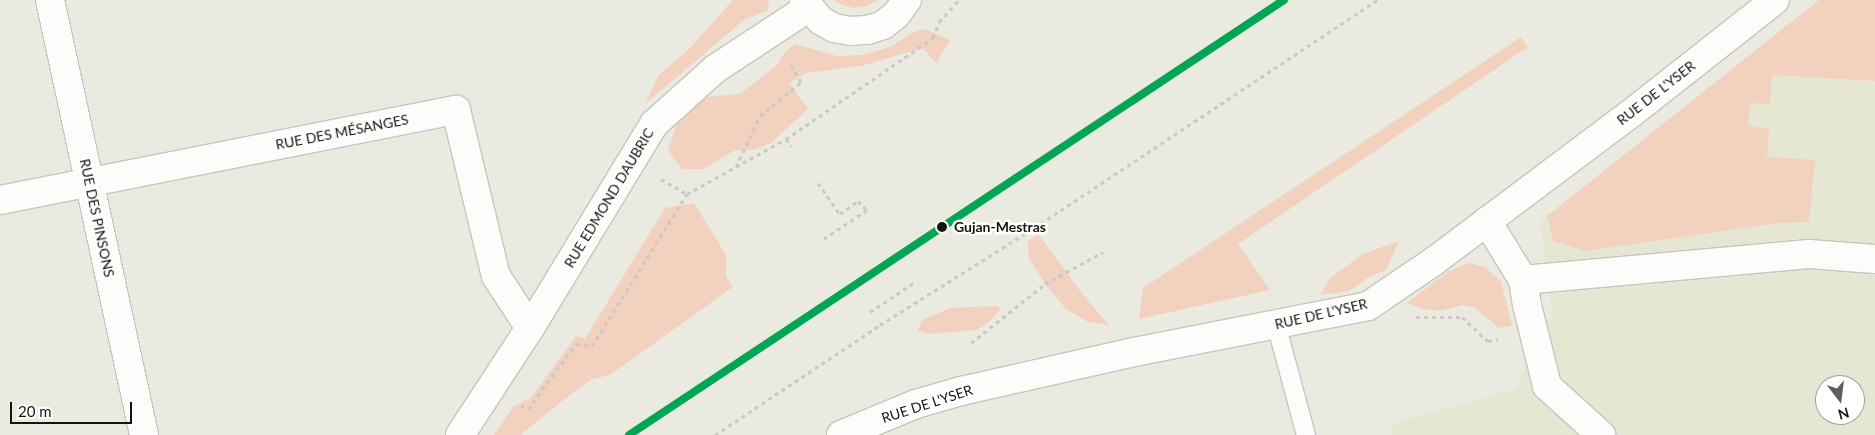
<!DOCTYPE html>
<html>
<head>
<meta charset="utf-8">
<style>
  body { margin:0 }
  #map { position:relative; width:1875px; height:435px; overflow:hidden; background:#eaeae0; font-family:Lato,sans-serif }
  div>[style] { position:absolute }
  .built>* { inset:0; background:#e5e7d3 }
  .green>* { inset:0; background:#f2d2be }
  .path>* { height:3px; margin-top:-1.5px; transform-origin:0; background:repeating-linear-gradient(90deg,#c9c9c6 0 4px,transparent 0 8px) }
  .roads { filter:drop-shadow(1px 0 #c6c6be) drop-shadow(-1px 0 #c6c6be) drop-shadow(0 1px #c6c6be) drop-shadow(0 -1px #c6c6be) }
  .service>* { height:18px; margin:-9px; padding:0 9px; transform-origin:9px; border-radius:9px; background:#fcfcfa }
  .minor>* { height:28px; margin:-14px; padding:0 14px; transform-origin:14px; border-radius:14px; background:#fcfcfa }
  .rail-1>* { height:8px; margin:-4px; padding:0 4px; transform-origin:4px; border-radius:4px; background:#00a651 }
  .dots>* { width:14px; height:14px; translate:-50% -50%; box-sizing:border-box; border:2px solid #fff; border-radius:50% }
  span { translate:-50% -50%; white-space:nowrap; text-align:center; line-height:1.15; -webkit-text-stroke:5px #fff; paint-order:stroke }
  .street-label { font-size:14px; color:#13140d }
  .stop-label { font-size:14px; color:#13140d; font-weight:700 }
  .left { translate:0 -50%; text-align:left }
  .north { position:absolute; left:1815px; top:375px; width:50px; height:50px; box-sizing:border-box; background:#fff; border:1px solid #a1a19e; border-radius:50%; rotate:165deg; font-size:14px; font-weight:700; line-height:20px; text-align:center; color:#13140d }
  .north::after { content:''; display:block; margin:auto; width:18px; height:22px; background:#5e5f57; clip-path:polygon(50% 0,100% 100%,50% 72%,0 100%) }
  .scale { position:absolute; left:10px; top:402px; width:122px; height:22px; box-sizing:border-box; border:2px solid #13140d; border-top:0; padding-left:6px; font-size:15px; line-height:18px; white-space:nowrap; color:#13140d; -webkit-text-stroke:4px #fff; paint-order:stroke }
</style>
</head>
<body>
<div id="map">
  <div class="built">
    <div style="clip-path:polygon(evenodd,1819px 0,1875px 0,1875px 435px,1392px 435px,1390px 430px,1401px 421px,1516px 389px,1552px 311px,1540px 222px,1819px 0,1825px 385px,1855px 385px,1855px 415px,1825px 415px,1825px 385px)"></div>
  </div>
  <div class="green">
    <div style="clip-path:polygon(733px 0,769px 0,767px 11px,745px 19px,645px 104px,658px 76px,689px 49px)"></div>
    <div style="clip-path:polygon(834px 0,878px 0,867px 6px,853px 8px,840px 4px)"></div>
    <div style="clip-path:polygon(1819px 0,1875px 0,1875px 81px,1772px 75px,1770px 104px,1750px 103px,1748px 126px,1769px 129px,1767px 157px,1815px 160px,1809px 222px,1779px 223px,1585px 251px,1553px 241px,1547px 216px)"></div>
    <div style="clip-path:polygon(925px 29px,950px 40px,936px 63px,923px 48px,861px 66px,806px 73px,789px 83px,808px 109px,771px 143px,756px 149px,733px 151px,703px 169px,682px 169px,668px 150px,678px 120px,704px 97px,740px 94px,778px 64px,784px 53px,795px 44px,837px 56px,863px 55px,890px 47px,914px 32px)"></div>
    <div style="clip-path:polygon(1521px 37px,1528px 47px,1238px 244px,1270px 290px,1139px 319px,1143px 288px)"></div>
    <div style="clip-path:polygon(694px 203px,726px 255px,726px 276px,733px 287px,610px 375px,592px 379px,576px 390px,520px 435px,494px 435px,514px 406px,531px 398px,576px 336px,585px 339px,665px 208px)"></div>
    <div style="clip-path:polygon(1038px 234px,1084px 296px,1109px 325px,1086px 321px,1065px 308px,1045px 284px,1029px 258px,1028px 241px)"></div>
    <div style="clip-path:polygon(1399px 241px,1386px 270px,1369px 277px,1350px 291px,1321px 295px,1329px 279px,1363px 254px)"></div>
    <div style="clip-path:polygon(1469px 263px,1485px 267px,1501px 281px,1512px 326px,1499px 328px,1475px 308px,1463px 305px,1440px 311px,1424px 309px,1407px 303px,1449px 271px)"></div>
    <div style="clip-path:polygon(998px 306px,1000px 310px,989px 322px,977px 330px,928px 334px,917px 330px,924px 319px,950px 308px)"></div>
  </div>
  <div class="path">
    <div style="left:786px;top:139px;width:178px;rotate:-34.5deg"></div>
    <div style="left:933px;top:38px;width:17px;rotate:-69deg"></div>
    <div style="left:939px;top:22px;width:30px;rotate:-48deg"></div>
    <div style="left:736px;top:167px;width:56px;rotate:-64.8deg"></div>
    <div style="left:760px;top:116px;width:53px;rotate:-39.7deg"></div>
    <div style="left:801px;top:82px;width:24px;rotate:-120deg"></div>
    <div style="left:661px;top:179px;width:30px;rotate:30deg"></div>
    <div style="left:687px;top:194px;width:113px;rotate:-29.1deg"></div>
    <div style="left:786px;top:139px;width:9px;rotate:54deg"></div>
    <div style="left:818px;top:183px;width:38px;rotate:55deg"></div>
    <div style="left:840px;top:214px;width:22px;rotate:-36deg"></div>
    <div style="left:858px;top:201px;width:13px;rotate:45deg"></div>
    <div style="left:867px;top:210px;width:54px;rotate:146.3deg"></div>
    <div style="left:870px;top:312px;width:54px;rotate:-33.7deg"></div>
    <div style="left:1416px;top:317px;width:46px"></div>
    <div style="left:1462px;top:317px;width:35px;rotate:43deg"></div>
    <div style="left:1488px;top:341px;width:10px;rotate:-11deg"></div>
    <div style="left:971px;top:343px;width:95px;rotate:-38.6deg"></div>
    <div style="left:1045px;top:284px;width:66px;rotate:-28.9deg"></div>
    <div style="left:521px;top:405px;width:8px;rotate:30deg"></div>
    <div style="left:528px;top:409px;width:81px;rotate:-53.6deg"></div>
    <div style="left:576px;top:344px;width:16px;rotate:7deg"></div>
    <div style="left:592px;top:346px;width:179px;rotate:-58deg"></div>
    <div style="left:715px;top:435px;width:198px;rotate:-33.7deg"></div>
    <div style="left:880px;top:325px;width:182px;rotate:-32.2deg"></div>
    <div style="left:1034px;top:228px;width:412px;rotate:-33.6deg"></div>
  </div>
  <div class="roads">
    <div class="service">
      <div style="left:1276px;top:324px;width:115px;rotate:74.9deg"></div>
    </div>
    <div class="minor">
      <div style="left:50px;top:0;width:445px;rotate:77.8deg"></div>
      <div style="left:804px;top:0;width:26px;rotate:51deg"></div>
      <div style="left:820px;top:20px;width:16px;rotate:30deg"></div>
      <div style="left:834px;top:28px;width:17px;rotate:10deg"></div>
      <div style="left:851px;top:31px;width:16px;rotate:-4deg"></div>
      <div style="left:867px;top:30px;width:17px;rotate:-17deg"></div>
      <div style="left:883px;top:25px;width:16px;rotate:-38deg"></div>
      <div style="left:896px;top:15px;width:19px;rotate:-54deg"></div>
      <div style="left:0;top:200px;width:465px;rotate:-11.2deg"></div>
      <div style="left:456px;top:110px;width:171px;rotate:76.5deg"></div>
      <div style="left:496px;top:276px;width:62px;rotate:56.8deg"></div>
      <div style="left:1487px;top:221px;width:69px;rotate:58.6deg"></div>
      <div style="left:1523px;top:280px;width:25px;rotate:81deg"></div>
      <div style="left:1527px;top:305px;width:83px;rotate:76.1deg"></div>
      <div style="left:1547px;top:386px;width:73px;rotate:42.2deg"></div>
      <div style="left:1523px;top:280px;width:287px;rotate:-5.2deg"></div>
      <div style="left:1809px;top:254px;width:66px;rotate:4.3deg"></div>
      <div style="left:460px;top:435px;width:128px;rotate:-56.8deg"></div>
      <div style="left:530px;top:328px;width:239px;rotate:-58.7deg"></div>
      <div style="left:654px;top:124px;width:82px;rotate:-42deg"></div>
      <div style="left:715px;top:69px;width:111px;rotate:-33.3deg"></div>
      <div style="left:841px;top:435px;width:81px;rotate:-22.5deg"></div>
      <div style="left:916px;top:404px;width:47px;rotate:-16.1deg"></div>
      <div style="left:961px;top:391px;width:177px;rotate:-12.7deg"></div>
      <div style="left:1134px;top:352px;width:238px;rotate:-11.1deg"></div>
      <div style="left:1368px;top:306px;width:78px;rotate:-34.1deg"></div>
      <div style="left:1433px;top:262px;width:251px;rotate:-36.9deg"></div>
      <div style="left:1634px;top:111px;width:179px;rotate:-38.2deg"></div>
    </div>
  </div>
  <div class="rail-1">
    <div style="left:629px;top:435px;width:786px;rotate:-33.59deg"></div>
  </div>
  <div class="dots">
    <div style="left:942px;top:227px;background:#13140d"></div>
  </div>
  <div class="street-label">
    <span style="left:1656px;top:93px;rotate:-38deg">RUE DE L'YSER</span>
    <span style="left:342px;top:132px;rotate:-11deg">RUE DES MÉSANGES</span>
    <span style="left:609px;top:198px;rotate:-59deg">RUE EDMOND DAUBRIC</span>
    <span style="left:97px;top:218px;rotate:78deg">RUE DES PINSONS</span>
    <span style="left:1321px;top:314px;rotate:-13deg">RUE DE L'YSER</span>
    <span style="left:927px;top:404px;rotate:-18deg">RUE DE L'YSER</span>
  </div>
  <div class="stop-label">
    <span class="left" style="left:954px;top:227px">Gujan-Mestras</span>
  </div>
  <div class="north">N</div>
  <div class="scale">20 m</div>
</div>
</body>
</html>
